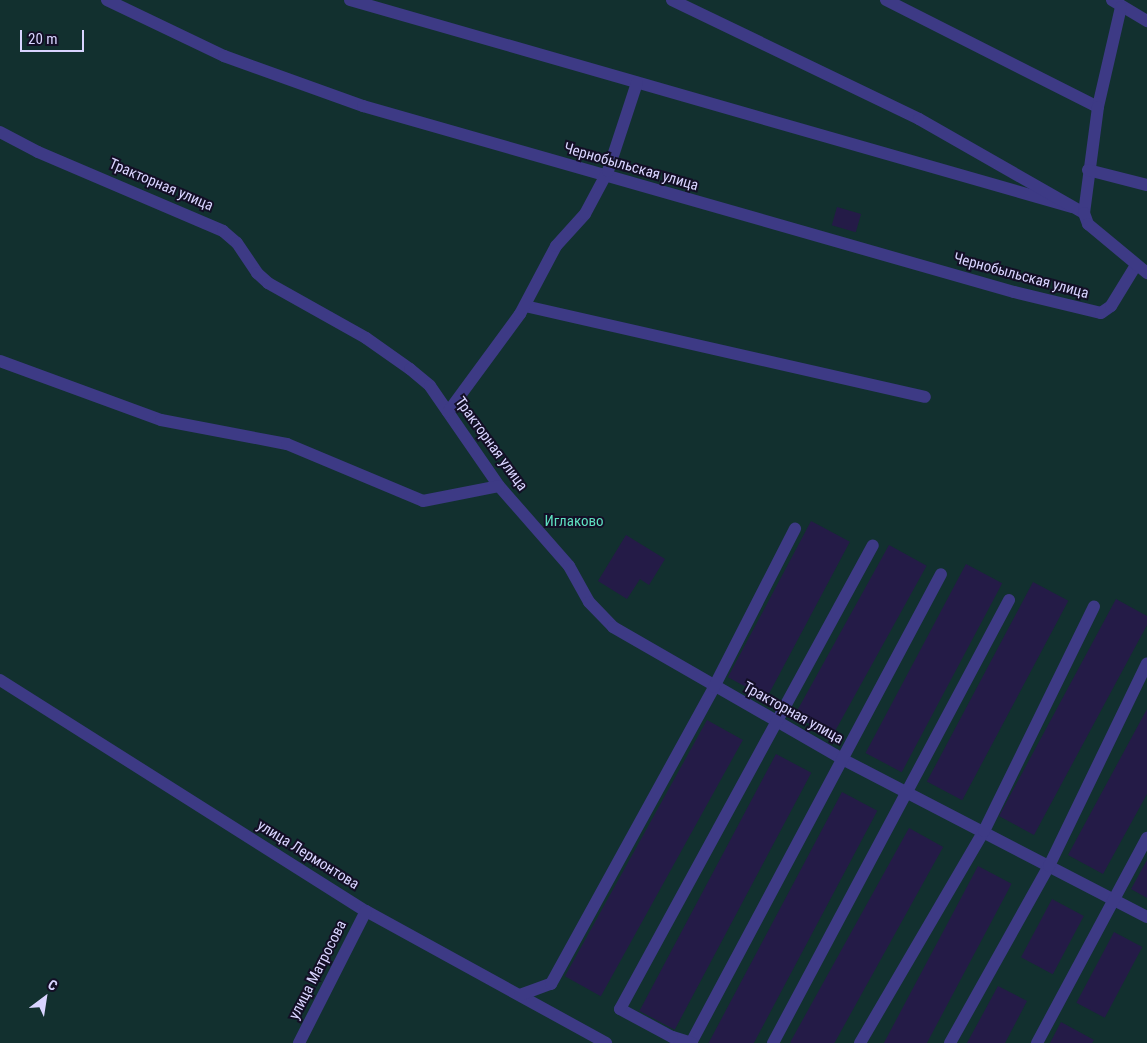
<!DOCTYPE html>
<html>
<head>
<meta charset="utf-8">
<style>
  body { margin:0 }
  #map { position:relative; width:1147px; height:1043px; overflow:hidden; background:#130f26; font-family:"Roboto Condensed",sans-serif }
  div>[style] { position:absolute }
  .green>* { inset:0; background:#12302f; transform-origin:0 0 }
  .building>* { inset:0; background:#241b47; transform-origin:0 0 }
  .minor>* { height:12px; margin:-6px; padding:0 6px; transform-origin:6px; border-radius:6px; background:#3d3a85 }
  span { translate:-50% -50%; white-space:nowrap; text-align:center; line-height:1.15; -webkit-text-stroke:4px #130f26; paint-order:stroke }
  .street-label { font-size:15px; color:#d9d4ff }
  .park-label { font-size:15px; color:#5fe0c0 }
  .north { position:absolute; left:20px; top:973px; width:50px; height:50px; -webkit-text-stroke:4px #130f26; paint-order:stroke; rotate:31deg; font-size:14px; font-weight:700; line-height:20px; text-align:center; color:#d9d4ff }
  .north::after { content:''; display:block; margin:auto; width:18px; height:22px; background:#d9d4ff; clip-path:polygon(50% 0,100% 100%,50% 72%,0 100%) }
  .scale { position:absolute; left:20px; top:30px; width:64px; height:22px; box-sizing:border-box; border:2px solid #d9d4ff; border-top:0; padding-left:6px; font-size:15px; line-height:18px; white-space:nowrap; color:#d9d4ff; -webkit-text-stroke:4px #130f26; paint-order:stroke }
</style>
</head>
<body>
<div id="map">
  <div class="green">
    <div style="left:0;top:0;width:1147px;height:1043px"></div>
  </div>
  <div class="building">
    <div style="left:837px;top:207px;width:25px;height:19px;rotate:16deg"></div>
    <div style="left:811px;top:521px;width:44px;height:177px;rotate:28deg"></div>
    <div style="clip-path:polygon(626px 535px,665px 559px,649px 585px,640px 579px,627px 599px,598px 581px)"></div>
    <div style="left:889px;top:545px;width:43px;height:195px;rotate:29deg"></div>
    <div style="left:966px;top:564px;width:41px;height:214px;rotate:28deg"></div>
    <div style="left:1033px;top:582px;width:40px;height:226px;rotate:28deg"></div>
    <div style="clip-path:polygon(1116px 599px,1147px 616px,1147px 625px,1034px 835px,999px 816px)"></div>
    <div style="clip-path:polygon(1147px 709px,1147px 794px,1103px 874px,1068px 855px)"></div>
    <div style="left:707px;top:720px;width:41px;height:293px;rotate:29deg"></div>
    <div style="left:776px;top:754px;width:40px;height:291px;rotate:28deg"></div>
    <div style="left:842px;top:792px;width:40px;height:286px;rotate:28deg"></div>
    <div style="left:909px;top:828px;width:39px;height:245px;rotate:29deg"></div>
    <div style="clip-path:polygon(1147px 860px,1147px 898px,1131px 889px)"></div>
    <div style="left:978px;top:866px;width:38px;height:201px;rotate:28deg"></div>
    <div style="left:1052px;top:899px;width:36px;height:66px;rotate:28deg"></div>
    <div style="left:1114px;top:932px;width:32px;height:80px;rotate:28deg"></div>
    <div style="clip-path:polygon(998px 986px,1027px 1001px,1005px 1043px,967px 1043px)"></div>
    <div style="clip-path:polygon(1061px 1022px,1094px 1040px,1092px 1043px,1050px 1043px)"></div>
  </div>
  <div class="minor">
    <div style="left:107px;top:0;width:130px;rotate:25.6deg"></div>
    <div style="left:224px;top:56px;width:148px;rotate:19.8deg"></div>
    <div style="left:363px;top:106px;width:677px;rotate:15.95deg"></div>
    <div style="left:1014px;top:292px;width:89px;rotate:13.6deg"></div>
    <div style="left:1101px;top:313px;width:12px;rotate:-35deg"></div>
    <div style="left:1111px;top:306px;width:48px;rotate:-58.6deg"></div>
    <div style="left:350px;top:0;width:751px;rotate:16deg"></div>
    <div style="left:672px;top:0;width:274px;rotate:25.7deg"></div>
    <div style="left:919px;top:119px;width:190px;rotate:29.7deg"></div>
    <div style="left:886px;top:0;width:237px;rotate:26.8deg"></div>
    <div style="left:1112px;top:0;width:41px;rotate:31deg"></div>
    <div style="left:1121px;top:7px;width:103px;rotate:103deg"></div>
    <div style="left:1098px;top:107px;width:107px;rotate:97.5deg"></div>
    <div style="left:1084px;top:213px;width:12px;rotate:70deg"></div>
    <div style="left:1088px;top:224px;width:77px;rotate:39.7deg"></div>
    <div style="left:0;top:132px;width:43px;rotate:27.8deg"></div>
    <div style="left:38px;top:152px;width:201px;rotate:23.1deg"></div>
    <div style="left:223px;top:231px;width:18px;rotate:41deg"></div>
    <div style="left:237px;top:243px;width:36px;rotate:56deg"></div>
    <div style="left:257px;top:273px;width:15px;rotate:42deg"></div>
    <div style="left:268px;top:283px;width:112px;rotate:29.3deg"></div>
    <div style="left:366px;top:338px;width:54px;rotate:35.2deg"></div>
    <div style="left:410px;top:369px;width:26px;rotate:40deg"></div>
    <div style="left:430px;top:386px;width:121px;rotate:55.4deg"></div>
    <div style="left:499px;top:486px;width:106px;rotate:48.8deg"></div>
    <div style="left:569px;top:566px;width:41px;rotate:60.9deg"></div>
    <div style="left:589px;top:602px;width:35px;rotate:46deg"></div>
    <div style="left:613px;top:627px;width:267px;rotate:29.9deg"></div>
    <div style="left:844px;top:760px;width:341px;rotate:27.4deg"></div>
    <div style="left:1088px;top:170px;width:61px;rotate:14.3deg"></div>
    <div style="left:525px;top:306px;width:410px;rotate:12.8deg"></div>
    <div style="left:0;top:361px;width:171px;rotate:20.1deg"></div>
    <div style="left:161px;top:420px;width:128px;rotate:10.8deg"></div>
    <div style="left:287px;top:444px;width:147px;rotate:22.7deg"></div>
    <div style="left:423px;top:501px;width:77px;rotate:-11.2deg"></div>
    <div style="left:448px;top:412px;width:122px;rotate:-53.7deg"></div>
    <div style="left:520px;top:314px;width:77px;rotate:-62.1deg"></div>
    <div style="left:556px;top:246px;width:43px;rotate:-47.8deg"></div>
    <div style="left:585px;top:214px;width:49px;rotate:-61.9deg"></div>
    <div style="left:608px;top:171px;width:93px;rotate:-71.8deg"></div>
    <div style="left:0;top:680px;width:433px;rotate:32.3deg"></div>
    <div style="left:366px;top:911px;width:274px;rotate:28.8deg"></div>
    <div style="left:520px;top:995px;width:33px;rotate:-20deg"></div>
    <div style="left:551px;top:984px;width:339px;rotate:-61.2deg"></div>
    <div style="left:714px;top:687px;width:178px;rotate:-62.9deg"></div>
    <div style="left:692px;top:1041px;width:529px;rotate:-61.93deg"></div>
    <div style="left:299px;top:1043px;width:148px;rotate:-63.1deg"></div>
    <div style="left:692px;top:1043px;width:21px;rotate:-163deg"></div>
    <div style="left:672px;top:1037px;width:59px;rotate:-151.7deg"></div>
    <div style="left:620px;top:1009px;width:528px;rotate:-61.4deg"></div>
    <div style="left:773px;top:1043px;width:502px;rotate:-61.95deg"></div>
    <div style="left:860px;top:1043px;width:246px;rotate:-59.7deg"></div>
    <div style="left:984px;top:831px;width:250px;rotate:-63.9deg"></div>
    <div style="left:950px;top:1043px;width:203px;rotate:-60.8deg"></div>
    <div style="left:1049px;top:866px;width:225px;rotate:-64.2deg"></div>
    <div style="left:1037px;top:1043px;width:233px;rotate:-61.8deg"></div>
  </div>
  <div class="street-label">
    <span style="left:631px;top:167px;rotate:16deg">Чернобыльская улица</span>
    <span style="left:161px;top:185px;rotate:23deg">Тракторная улица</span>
    <span style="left:1021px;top:276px;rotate:15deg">Чернобыльская улица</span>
    <span style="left:491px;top:444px;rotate:54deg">Тракторная улица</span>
    <span style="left:793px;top:713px;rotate:29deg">Тракторная улица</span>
    <span style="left:308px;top:855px;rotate:32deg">улица Лермонтова</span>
    <span style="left:318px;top:970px;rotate:-63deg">улица Матросова</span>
  </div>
  <div class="park-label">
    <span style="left:574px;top:522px">Иглаково</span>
  </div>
  <div class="north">С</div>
  <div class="scale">20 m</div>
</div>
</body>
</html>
